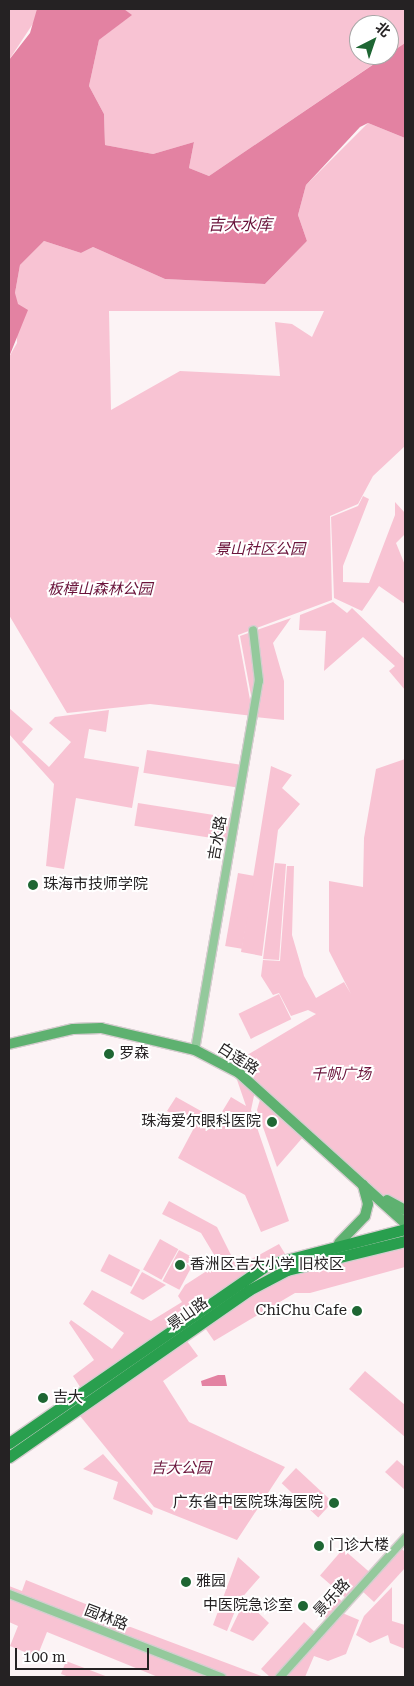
<!DOCTYPE html>
<html>
<head>
<meta charset="utf-8">
<style>
  body { margin:0 }
  #map { position:relative; width:414px; height:1686px; overflow:hidden; background:#fcf3f5; font-family:"Roboto Serif","Noto Sans SC",serif }
  div>[style] { position:absolute }
  .green>* { inset:0; background:#f8c3d3; transform-origin:0 0 }
  .water>* { inset:0; background:#e382a2 }
  .roads { filter:drop-shadow(1px 0 #d5cdcf) drop-shadow(-1px 0 #d5cdcf) drop-shadow(0 1px #d5cdcf) drop-shadow(0 -1px #d5cdcf) }
  .minor>* { height:8px; margin:-4px; padding:0 4px; transform-origin:4px; border-radius:4px; background:#94c99c }
  .secondary>* { height:10px; margin:-5px; padding:0 5px; transform-origin:5px; border-radius:5px; background:#5eb170 }
  .primary>* { height:11px; margin:-5.5px; padding:0 5.5px; transform-origin:5.5px; border-radius:5.5px; background:#299f4e }
  .dots>* { width:14px; height:14px; translate:-50% -50%; box-sizing:border-box; border:2px solid #fff; border-radius:50% }
  span { translate:-50% -50%; white-space:nowrap; text-align:center; line-height:1.15; -webkit-text-stroke:4px #fff; paint-order:stroke }
  .park-label { font-size:15px; color:#6a133a; font-style:italic }
  .street-label { font-size:15px; color:#252223 }
  .poi-label { font-size:15px; color:#252223 }
  .left { translate:0 -50%; text-align:left }
  .right { translate:-100% -50%; text-align:right }
  .water-label { font-size:16px; color:#671038; font-style:italic }
  .frame { position:absolute; inset:0; border:10px solid #252223; pointer-events:none }
  .north { position:absolute; left:349px; top:15px; width:50px; height:50px; box-sizing:border-box; background:#fff; border:1px solid #a8a7a7; border-radius:50%; rotate:41deg; font-size:14px; font-weight:700; line-height:20px; text-align:center; color:#252223 }
  .north::after { content:''; display:block; margin:auto; width:18px; height:22px; background:#1e6633; clip-path:polygon(50% 0,100% 100%,50% 72%,0 100%) }
  .scale { position:absolute; left:15px; top:1648px; width:134px; height:22px; box-sizing:border-box; border:2px solid #252223; border-top:0; padding-left:6px; font-size:15px; line-height:18px; white-space:nowrap; color:#252223; -webkit-text-stroke:4px #fff; paint-order:stroke }
</style>
</head>
<body>
<div id="map">
  <div class="green">
    <div style="clip-path:polygon(9px 9px,37px 9px,38px 16px,9px 60px)"></div>
    <div style="clip-path:polygon(124px 9px,405px 9px,405px 43px,389px 54px,389px 25px,359px 25px,359px 55px,387px 55px,209px 176px,189px 168px,194px 142px,153px 154px,105px 145px,104px 114px,89px 86px,99px 40px,131px 15px)"></div>
    <div style="clip-path:polygon(evenodd,368px 123px,405px 138px,405px 446px,373px 476px,358px 504px,330px 516px,332px 600px,238px 635px,253px 716px,150px 704px,67px 713px,9px 615px,9px 357px,17px 343px,15px 293px,20px 265px,44px 241px,81px 253px,93px 247px,165px 279px,265px 284px,307px 241px,298px 215px,306px 185px,368px 123px,109px 311px,324px 311px,312px 337px,292px 324px,275px 322px,280px 376px,180px 371px,111px 410px,109px 311px)"></div>
    <div style="clip-path:polygon(363px 496px,369px 499px,343px 566px,343px 582px,369px 583px,395px 515px,395px 502px,405px 513px,405px 534px,396px 543px,405px 565px,405px 604px,379px 586px,362px 611px,334px 598px,331px 517px,358px 506px)"></div>
    <div style="clip-path:polygon(333px 602px,347px 613px,352px 608px,405px 659px,405px 690px,389px 671px,395px 666px,363px 637px,324px 671px,326px 631px,299px 630px,300px 615px)"></div>
    <div style="clip-path:polygon(291px 618px,273px 643px,284px 681px,284px 720px,255px 717px,240px 636px)"></div>
    <div style="clip-path:polygon(9px 708px,33px 729px,22px 742px,49px 767px,71px 742px,49px 723px,55px 717px,109px 710px,106px 732px,89px 729px,84px 758px,139px 767px,132px 808px,76px 798px,64px 869px,46px 866px,54px 784px,9px 734px)"></div>
    <div style="left:147px;top:750px;width:95px;height:23px;rotate:9deg"></div>
    <div style="clip-path:polygon(405px 759px,405px 1209px,363px 1184px,227px 1067px,316px 1014px,308px 1010px,291px 1016px,279px 993px,273px 995px,261px 976px,263px 960px,280px 961px,287px 866px,294px 866px,292px 935px,304px 976px,316px 998px,344px 982px,351px 994px,329px 951px,329px 881px,363px 887px,364px 838px,376px 769px)"></div>
    <div style="clip-path:polygon(271px 766px,292px 775px,282px 788px,300px 804px,278px 830px,262px 956px,241px 952px)"></div>
    <div style="left:138px;top:803px;width:96px;height:23px;rotate:9deg"></div>
    <div style="clip-path:polygon(275px 863px,286px 864px,279px 960px,263px 959px)"></div>
    <div style="left:238px;top:873px;width:17px;height:74px;rotate:10deg"></div>
    <div style="left:279px;top:994px;width:28px;height:45px;rotate:64deg"></div>
    <div style="clip-path:polygon(235px 1074px,255px 1091px,251px 1110px,289px 1221px,261px 1232px,245px 1195px,178px 1158px,195px 1126px,167px 1111px,176px 1097px,217px 1120px,231px 1097px,246px 1106px)"></div>
    <div style="clip-path:polygon(261px 1096px,304px 1136px,277px 1167px,257px 1110px)"></div>
    <div style="clip-path:polygon(169px 1201px,217px 1227px,237px 1267px,279px 1244px,287px 1257px,82px 1390px,73px 1376px,94px 1360px,69px 1323px,71px 1320px,112px 1349px,124px 1333px,83px 1304px,92px 1290px,151px 1321px,182px 1302px,178px 1296px,185px 1285px,219px 1263px,201px 1233px,162px 1214px)"></div>
    <div style="left:160px;top:1239px;width:21px;height:35px;rotate:29deg"></div>
    <div style="clip-path:polygon(405px 1243px,405px 1267px,310px 1293px,295px 1293px,214px 1341px,203px 1325px,288px 1272px)"></div>
    <div style="left:179px;top:1250px;width:19px;height:35px;rotate:28deg"></div>
    <div style="left:109px;top:1254px;width:35px;height:19px;rotate:27deg"></div>
    <div style="clip-path:polygon(142px 1272px,166px 1285px,143px 1300px,130px 1293px)"></div>
    <div style="clip-path:polygon(184px 1337px,198px 1356px,163px 1381px,189px 1422px,285px 1467px,237px 1540px,154px 1507px,76px 1411px)"></div>
    <div style="clip-path:polygon(365px 1371px,405px 1405px,405px 1437px,349px 1389px)"></div>
    <div style="clip-path:polygon(103px 1454px,153px 1511px,152px 1515px,113px 1499px,118px 1482px,83px 1469px)"></div>
    <div style="clip-path:polygon(397px 1460px,405px 1467px,405px 1490px,385px 1472px)"></div>
    <div style="left:296px;top:1468px;width:50px;height:21px;rotate:43deg"></div>
    <div style="clip-path:polygon(400px 1547px,405px 1552px,405px 1568px,374px 1602px,361px 1590px)"></div>
    <div style="left:343px;top:1549px;width:35px;height:35px;rotate:41deg"></div>
    <div style="clip-path:polygon(238px 1557px,260px 1577px,239px 1601px,227px 1631px,213px 1625px)"></div>
    <div style="clip-path:polygon(26px 1580px,113px 1615px,112px 1620px,264px 1677px,158px 1677px,47px 1632px,37px 1657px,10px 1646px,18px 1626px,9px 1622px,9px 1586px,22px 1591px)"></div>
    <div style="clip-path:polygon(392px 1587px,392px 1621px,405px 1625px,405px 1649px,390px 1643px,388px 1635px,370px 1643px,356px 1635px,364px 1616px)"></div>
    <div style="left:331px;top:1591px;width:16px;height:23px;rotate:43deg"></div>
    <div style="clip-path:polygon(245px 1600px,269px 1623px,253px 1641px,230px 1631px)"></div>
    <div style="clip-path:polygon(340px 1612px,359px 1620px,346px 1654px,328px 1661px,314px 1656px,305px 1677px,283px 1677px)"></div>
    <div style="clip-path:polygon(304px 1622px,316px 1633px,276px 1677px,270px 1677px,261px 1669px)"></div>
    <div style="clip-path:polygon(66px 1661px,108px 1677px,69px 1677px,61px 1674px)"></div>
  </div>
  <div class="water">
    <div style="clip-path:polygon(37px 9px,124px 9px,132px 15px,99px 40px,89px 86px,104px 114px,105px 145px,153px 154px,194px 142px,189px 168px,209px 176px,405px 43px,405px 138px,368px 123px,360px 127px,306px 185px,298px 215px,307px 241px,265px 284px,165px 279px,93px 247px,81px 253px,44px 241px,20px 265px,15px 293px,18px 304px,28px 310px,9px 357px,9px 60px,30px 33px)"></div>
    <div style="clip-path:polygon(218px 1375px,225px 1375px,227px 1386px,202px 1386px,201px 1381px)"></div>
  </div>
  <div class="roads">
    <div class="minor">
      <div style="left:195px;top:1050px;width:375px;rotate:-80.2deg"></div>
      <div style="left:259px;top:681px;width:51px;rotate:-96.7deg"></div>
      <div style="left:9px;top:1594px;width:228px;rotate:21.4deg"></div>
      <div style="left:280px;top:1677px;width:187px;rotate:-48deg"></div>
    </div>
    <div class="secondary">
      <div style="left:9px;top:1044px;width:66px;rotate:-13.2deg"></div>
      <div style="left:73px;top:1029px;width:28px;rotate:-2deg"></div>
      <div style="left:101px;top:1028px;width:97px;rotate:13.2deg"></div>
      <div style="left:195px;top:1050px;width:50px;rotate:27.6deg"></div>
      <div style="left:239px;top:1073px;width:224px;rotate:42.1deg"></div>
      <div style="left:387px;top:1200px;width:21px;rotate:29deg"></div>
      <div style="left:339px;top:1243px;width:37px;rotate:-46deg"></div>
      <div style="left:365px;top:1216px;width:12px;rotate:-76deg"></div>
      <div style="left:368px;top:1204px;width:20px;rotate:-105deg"></div>
    </div>
    <div class="primary">
      <div style="left:9px;top:1443px;width:313px;rotate:-34.6deg"></div>
      <div style="left:267px;top:1265px;width:143px;rotate:-14.6deg"></div>
      <div style="left:9px;top:1457px;width:292px;rotate:-34.8deg"></div>
      <div style="left:249px;top:1290px;width:43px;rotate:-27.8deg"></div>
      <div style="left:287px;top:1270px;width:122px;rotate:-13.8deg"></div>
    </div>
  </div>
  <div class="dots">
    <div style="left:33px;top:885px;background:#1e6633"></div>
    <div style="left:109px;top:1054px;background:#1e6633"></div>
    <div style="left:272px;top:1122px;background:#1e6633"></div>
    <div style="left:180px;top:1265px;background:#1e6633"></div>
    <div style="left:357px;top:1311px;background:#1e6633"></div>
    <div style="left:43px;top:1398px;background:#1e6633"></div>
    <div style="left:334px;top:1503px;background:#1e6633"></div>
    <div style="left:319px;top:1546px;background:#1e6633"></div>
    <div style="left:186px;top:1582px;background:#1e6633"></div>
    <div style="left:303px;top:1606px;background:#1e6633"></div>
  </div>
  <div class="park-label">
    <span style="left:260px;top:550px">景山社区公园</span>
    <span style="left:100px;top:590px">板樟山森林公园</span>
    <span style="left:341px;top:1075px">千帆广场</span>
    <span style="left:181px;top:1469px">吉大公园</span>
  </div>
  <div class="street-label">
    <span style="left:218px;top:838px;rotate:-80deg">吉水路</span>
    <span style="left:238px;top:1059px;rotate:33deg">白莲路</span>
    <span style="left:188px;top:1314px;rotate:-35deg">景山路</span>
    <span style="left:332px;top:1598px;rotate:-47deg">景乐路</span>
    <span style="left:106px;top:1618px;rotate:21deg">园林路</span>
  </div>
  <div class="poi-label">
    <span class="left" style="left:43px;top:885px">珠海市技师学院</span>
    <span class="left" style="left:119px;top:1054px">罗森</span>
    <span class="right" style="left:261px;top:1122px">珠海爱尔眼科医院</span>
    <span class="left" style="left:190px;top:1265px">香洲区吉大小学 旧校区</span>
    <span class="right" style="left:347px;top:1311px">ChiChu Cafe</span>
    <span class="left" style="left:53px;top:1398px">吉大</span>
    <span class="right" style="left:323px;top:1503px">广东省中医院珠海医院</span>
    <span class="left" style="left:329px;top:1546px">门诊大楼</span>
    <span class="left" style="left:196px;top:1582px">雅园</span>
    <span class="right" style="left:293px;top:1606px">中医院急诊室</span>
  </div>
  <div class="water-label">
    <span style="left:240px;top:225px">吉大水库</span>
  </div>
  <div class="frame"></div>
  <div class="north">北</div>
  <div class="scale">100 m</div>
</div>
</body>
</html>
